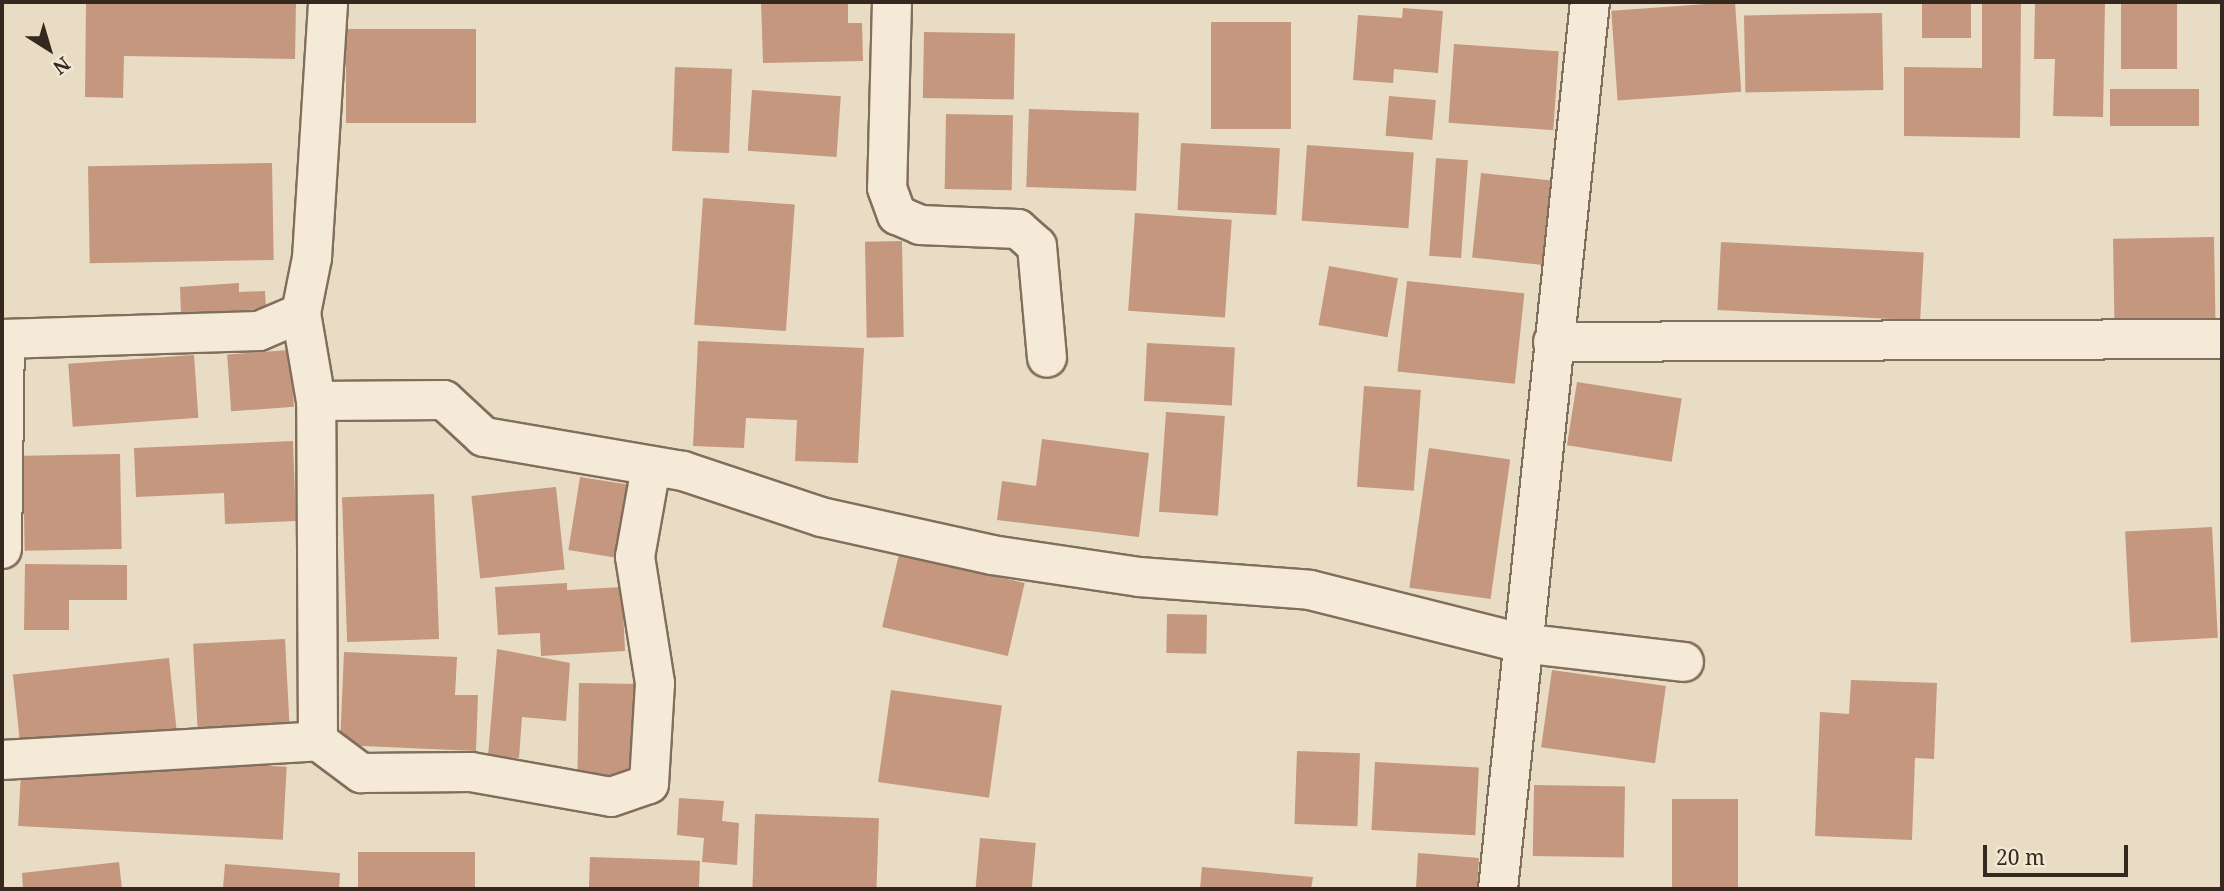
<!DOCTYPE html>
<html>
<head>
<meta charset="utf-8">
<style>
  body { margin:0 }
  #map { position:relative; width:2224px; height:891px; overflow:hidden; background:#e9dcc4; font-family:"Noto Serif",serif }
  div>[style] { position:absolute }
  .building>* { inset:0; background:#c4977e; transform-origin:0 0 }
  .roads { filter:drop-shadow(2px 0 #826e5c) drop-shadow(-2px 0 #826e5c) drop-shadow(0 2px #826e5c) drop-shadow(0 -2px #826e5c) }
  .street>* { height:38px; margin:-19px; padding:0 19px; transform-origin:19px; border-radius:19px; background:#f5ead7 }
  span { translate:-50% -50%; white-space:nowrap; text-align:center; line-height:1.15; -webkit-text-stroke:5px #f2e7d3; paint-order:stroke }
  .frame { position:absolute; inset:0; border:4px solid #34281f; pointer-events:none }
  .north { position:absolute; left:14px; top:14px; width:70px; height:70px; -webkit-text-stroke:5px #f2e7d3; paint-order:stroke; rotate:143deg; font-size:19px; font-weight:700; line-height:28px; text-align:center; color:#34281f }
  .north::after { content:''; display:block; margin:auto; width:24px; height:32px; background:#34281f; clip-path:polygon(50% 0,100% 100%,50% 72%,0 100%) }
  .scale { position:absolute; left:1983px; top:845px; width:145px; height:32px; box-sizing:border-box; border:4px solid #34281f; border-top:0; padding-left:9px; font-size:21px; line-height:24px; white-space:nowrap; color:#34281f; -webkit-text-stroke:5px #f2e7d3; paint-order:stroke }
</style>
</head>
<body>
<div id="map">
  <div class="building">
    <div style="clip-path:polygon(86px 2px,296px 2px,295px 59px,124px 56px,123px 98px,85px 97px)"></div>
    <div style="clip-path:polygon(761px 2px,848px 2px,848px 23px,862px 23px,863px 61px,763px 63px)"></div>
    <div style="left:1735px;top:2px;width:90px;height:124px;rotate:86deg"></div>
    <div style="left:1922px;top:2px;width:49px;height:36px"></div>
    <div style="clip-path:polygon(1982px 2px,2021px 2px,2020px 138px,1904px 136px,1904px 67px,1982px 68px)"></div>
    <div style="clip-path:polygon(2035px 2px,2105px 2px,2103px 117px,2053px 116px,2055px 59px,2034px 59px)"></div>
    <div style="left:2121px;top:2px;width:56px;height:67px"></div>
    <div style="clip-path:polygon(1403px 8px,1443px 11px,1438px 73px,1394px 69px,1393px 83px,1353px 80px,1358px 15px,1402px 18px)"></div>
    <div style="left:1882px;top:13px;width:77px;height:138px;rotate:89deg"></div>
    <div style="left:1211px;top:22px;width:80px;height:107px"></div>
    <div style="left:346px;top:29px;width:130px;height:94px"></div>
    <div style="left:924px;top:32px;width:91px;height:66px;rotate:1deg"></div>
    <div style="left:1454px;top:44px;width:105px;height:79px;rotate:4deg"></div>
    <div style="left:675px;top:67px;width:57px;height:84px;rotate:2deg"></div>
    <div style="left:2110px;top:89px;width:89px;height:37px"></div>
    <div style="left:752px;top:90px;width:89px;height:61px;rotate:4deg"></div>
    <div style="left:1389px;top:96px;width:47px;height:40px;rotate:5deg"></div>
    <div style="left:1029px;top:109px;width:110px;height:78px;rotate:2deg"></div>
    <div style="left:946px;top:114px;width:67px;height:75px;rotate:1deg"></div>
    <div style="left:1181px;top:143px;width:99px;height:67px;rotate:3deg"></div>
    <div style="left:1307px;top:145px;width:107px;height:76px;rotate:4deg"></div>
    <div style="left:1436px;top:158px;width:32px;height:98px;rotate:4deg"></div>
    <div style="left:272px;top:163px;width:97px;height:184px;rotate:89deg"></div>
    <div style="left:1481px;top:173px;width:71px;height:85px;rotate:6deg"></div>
    <div style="left:703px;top:198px;width:92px;height:127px;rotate:4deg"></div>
    <div style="left:1135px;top:213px;width:97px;height:98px;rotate:4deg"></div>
    <div style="left:2214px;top:237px;width:85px;height:101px;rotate:89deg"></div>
    <div style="left:902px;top:241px;width:96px;height:37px;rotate:89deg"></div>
    <div style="left:1721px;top:242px;width:203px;height:68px;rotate:3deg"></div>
    <div style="left:1329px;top:266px;width:70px;height:60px;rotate:10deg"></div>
    <div style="left:1407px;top:281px;width:118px;height:91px;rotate:6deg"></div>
    <div style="clip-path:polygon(239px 283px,239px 292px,265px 291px,266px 309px,181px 314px,180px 287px)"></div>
    <div style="clip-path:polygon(698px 341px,864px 348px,858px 463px,795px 461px,797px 420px,746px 418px,744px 448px,693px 446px)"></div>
    <div style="left:1147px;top:343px;width:88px;height:58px;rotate:3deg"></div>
    <div style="left:290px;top:350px;width:57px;height:63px;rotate:86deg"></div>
    <div style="left:194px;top:355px;width:63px;height:126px;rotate:86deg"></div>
    <div style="left:1577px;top:382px;width:106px;height:64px;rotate:9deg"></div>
    <div style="left:1364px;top:386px;width:57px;height:101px;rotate:4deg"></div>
    <div style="left:1166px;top:412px;width:59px;height:100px;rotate:4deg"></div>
    <div style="clip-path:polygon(1042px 439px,1149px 453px,1139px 537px,997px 520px,1002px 481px,1036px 486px)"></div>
    <div style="clip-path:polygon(293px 441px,296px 521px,225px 524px,224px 493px,136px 497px,134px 448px)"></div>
    <div style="left:1429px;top:448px;width:82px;height:141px;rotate:8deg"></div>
    <div style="left:120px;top:454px;width:95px;height:97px;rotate:89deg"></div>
    <div style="left:580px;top:477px;width:53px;height:74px;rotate:9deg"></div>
    <div style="left:556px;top:487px;width:83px;height:85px;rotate:84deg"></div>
    <div style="left:434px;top:494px;width:145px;height:92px;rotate:88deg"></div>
    <div style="left:2212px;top:527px;width:111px;height:87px;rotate:87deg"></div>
    <div style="left:899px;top:554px;width:129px;height:75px;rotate:13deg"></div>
    <div style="clip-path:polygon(25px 564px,127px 565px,127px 600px,69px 600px,69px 630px,24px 630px)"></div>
    <div style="clip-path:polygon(567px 583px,567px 590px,622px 587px,625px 651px,541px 656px,540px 633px,498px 635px,495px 587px)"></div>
    <div style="left:1167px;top:614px;width:40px;height:39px;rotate:1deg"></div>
    <div style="left:285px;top:639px;width:87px;height:92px;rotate:87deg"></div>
    <div style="clip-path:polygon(497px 649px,570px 663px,566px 721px,522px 717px,519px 758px,488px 756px)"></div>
    <div style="clip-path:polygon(344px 652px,457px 657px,455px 695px,478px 695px,476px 751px,340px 745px)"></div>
    <div style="left:169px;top:658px;width:77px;height:157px;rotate:84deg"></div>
    <div style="left:1552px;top:670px;width:115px;height:78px;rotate:8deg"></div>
    <div style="clip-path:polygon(1851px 680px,1937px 683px,1934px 759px,1915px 758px,1912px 840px,1815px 836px,1820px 712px,1849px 714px)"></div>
    <div style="left:579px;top:683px;width:62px;height:92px;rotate:1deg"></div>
    <div style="left:891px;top:690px;width:112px;height:93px;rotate:8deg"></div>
    <div style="left:1297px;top:751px;width:63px;height:73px;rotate:2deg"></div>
    <div style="left:22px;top:753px;width:265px;height:73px;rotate:3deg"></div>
    <div style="left:1375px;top:762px;width:104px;height:68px;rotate:3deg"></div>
    <div style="left:1534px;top:785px;width:91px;height:71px;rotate:1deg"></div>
    <div style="clip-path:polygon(679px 798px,724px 801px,722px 821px,739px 823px,737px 865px,702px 862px,704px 838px,677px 835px)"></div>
    <div style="left:1672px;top:799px;width:66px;height:90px"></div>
    <div style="left:755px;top:814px;width:124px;height:75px;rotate:2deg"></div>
    <div style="left:980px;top:838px;width:56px;height:51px;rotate:5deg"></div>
    <div style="left:475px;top:852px;width:37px;height:117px;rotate:90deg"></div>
    <div style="clip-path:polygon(1418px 853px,1479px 858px,1477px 889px,1416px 889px)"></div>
    <div style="left:590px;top:857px;width:110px;height:32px;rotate:2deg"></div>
    <div style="clip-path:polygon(119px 862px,122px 889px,23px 889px,22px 873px)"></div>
    <div style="clip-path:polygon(225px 864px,340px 873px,339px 889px,223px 889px)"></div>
    <div style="clip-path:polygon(1202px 867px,1313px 877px,1311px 889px,1200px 889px)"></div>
  </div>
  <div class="roads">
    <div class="street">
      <div style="left:892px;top:2px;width:186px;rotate:91.5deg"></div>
      <div style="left:887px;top:188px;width:29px;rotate:70deg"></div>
      <div style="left:897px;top:215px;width:25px;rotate:23deg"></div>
      <div style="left:920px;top:225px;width:98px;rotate:2.3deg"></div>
      <div style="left:1018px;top:229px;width:25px;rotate:42deg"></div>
      <div style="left:1037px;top:246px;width:112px;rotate:84.9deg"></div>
      <div style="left:2px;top:339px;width:257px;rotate:-1.8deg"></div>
      <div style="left:259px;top:331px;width:46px;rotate:-23.2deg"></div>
      <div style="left:1553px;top:342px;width:669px;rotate:-0.26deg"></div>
      <div style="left:316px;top:401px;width:128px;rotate:-0.4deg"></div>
      <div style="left:444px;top:400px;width:54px;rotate:42.8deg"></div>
      <div style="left:484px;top:437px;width:202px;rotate:9.7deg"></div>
      <div style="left:683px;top:471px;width:145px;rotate:18.4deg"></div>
      <div style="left:821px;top:517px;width:175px;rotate:12.5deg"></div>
      <div style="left:992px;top:555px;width:149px;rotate:8.5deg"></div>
      <div style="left:1139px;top:577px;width:171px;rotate:4.3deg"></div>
      <div style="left:1310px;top:590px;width:218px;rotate:14.1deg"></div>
      <div style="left:1521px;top:643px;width:164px;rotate:6.6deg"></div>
      <div style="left:2px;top:549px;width:210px;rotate:-89.2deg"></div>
      <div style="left:318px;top:741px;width:340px;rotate:-90.3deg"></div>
      <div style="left:316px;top:401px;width:89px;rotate:-99.7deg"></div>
      <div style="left:301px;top:313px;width:56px;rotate:-78.7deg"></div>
      <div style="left:312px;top:258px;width:256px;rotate:-86.4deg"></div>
      <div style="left:2px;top:760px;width:317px;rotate:-3.4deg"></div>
      <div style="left:318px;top:741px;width:54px;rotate:36.7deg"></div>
      <div style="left:361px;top:773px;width:110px;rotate:-0.5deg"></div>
      <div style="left:471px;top:772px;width:142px;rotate:10.1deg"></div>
      <div style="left:611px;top:797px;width:40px;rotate:-18.9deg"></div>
      <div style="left:649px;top:784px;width:101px;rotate:-86.6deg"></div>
      <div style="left:655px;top:683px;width:128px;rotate:-99deg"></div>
      <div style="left:635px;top:557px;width:91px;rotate:-79.9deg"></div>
      <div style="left:1498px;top:889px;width:892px;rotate:-84.08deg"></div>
    </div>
  </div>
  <div class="frame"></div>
  <div class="north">N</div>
  <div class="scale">20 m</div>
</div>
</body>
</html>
